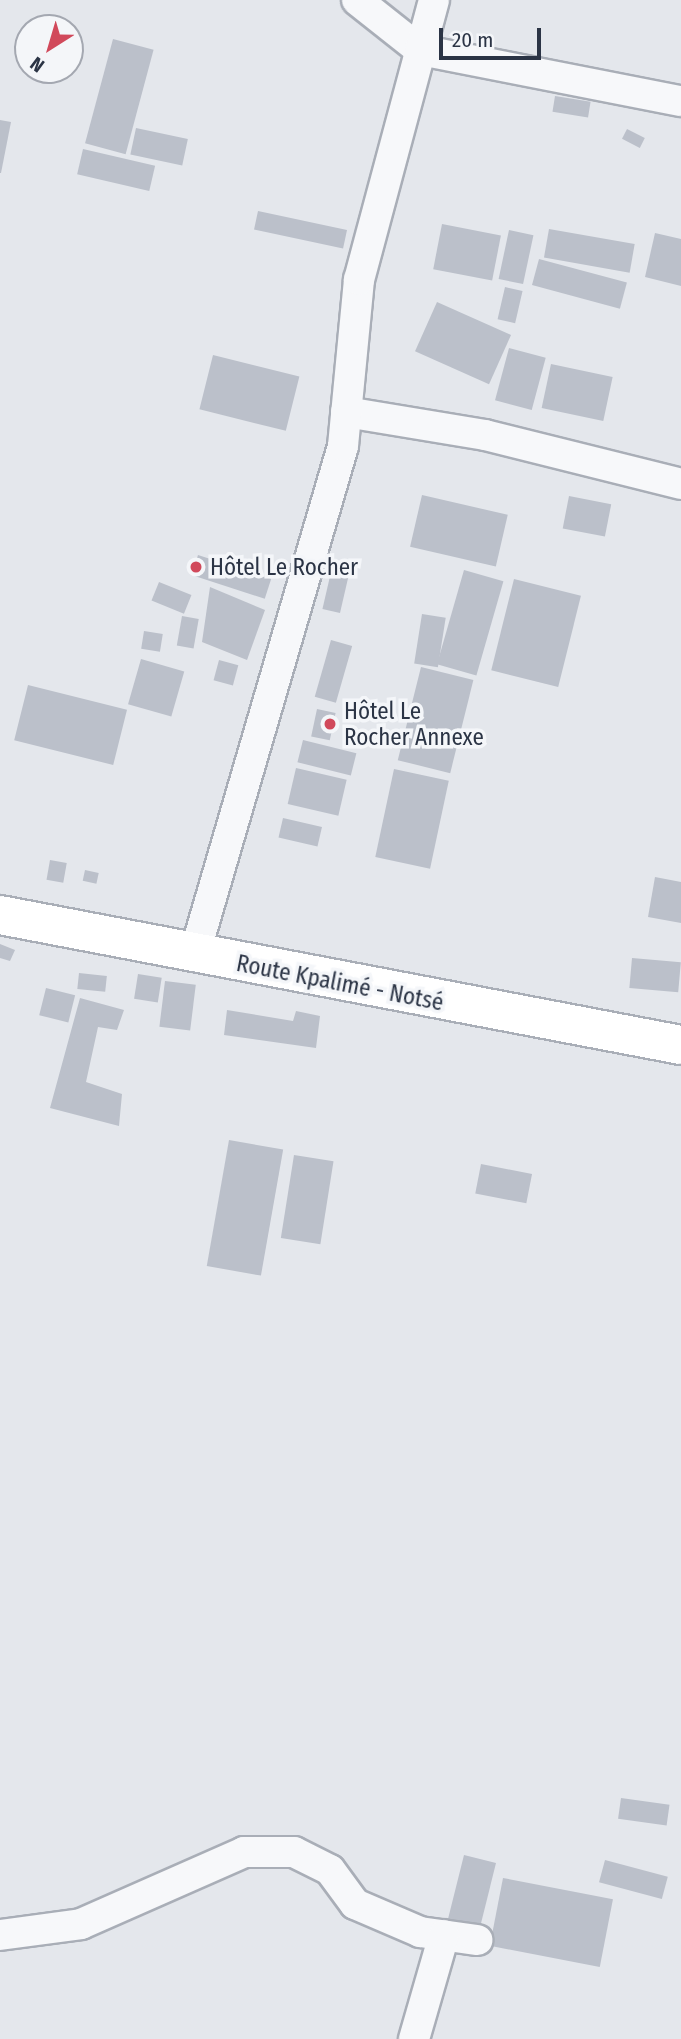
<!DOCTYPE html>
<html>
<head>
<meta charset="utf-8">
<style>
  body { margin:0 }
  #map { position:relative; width:681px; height:2039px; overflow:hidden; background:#e4e7ec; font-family:"Fira Sans Condensed",sans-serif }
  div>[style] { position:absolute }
  .building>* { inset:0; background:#bbc0ca; transform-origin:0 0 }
  .roads { filter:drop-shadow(2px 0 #a9aeb7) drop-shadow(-2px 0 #a9aeb7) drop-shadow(0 2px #a9aeb7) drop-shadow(0 -2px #a9aeb7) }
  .minor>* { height:30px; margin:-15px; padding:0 15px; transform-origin:15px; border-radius:15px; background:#f7f8fa }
  .secondary>* { height:38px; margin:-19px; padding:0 19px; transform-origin:19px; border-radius:19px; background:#fff }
  .dots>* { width:19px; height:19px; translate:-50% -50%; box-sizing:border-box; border:4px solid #f4f6f9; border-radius:50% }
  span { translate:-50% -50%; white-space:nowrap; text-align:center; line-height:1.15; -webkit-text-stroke:7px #f4f6f9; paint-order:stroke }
  .poi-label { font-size:23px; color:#2b3445 }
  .left { translate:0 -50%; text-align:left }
  .street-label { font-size:23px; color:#2b3445 }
  .north { position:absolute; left:14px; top:14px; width:70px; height:70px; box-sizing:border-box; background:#f4f6f9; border:2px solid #a4a8b1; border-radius:50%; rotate:217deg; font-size:19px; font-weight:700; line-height:28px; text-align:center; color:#2b3445 }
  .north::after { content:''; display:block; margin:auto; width:24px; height:32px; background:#d1495b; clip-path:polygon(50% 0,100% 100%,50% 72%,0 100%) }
  .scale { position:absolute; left:439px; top:28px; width:102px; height:32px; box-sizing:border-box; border:4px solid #2b3445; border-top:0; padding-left:9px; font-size:21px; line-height:24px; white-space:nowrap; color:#2b3445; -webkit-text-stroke:5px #f4f6f9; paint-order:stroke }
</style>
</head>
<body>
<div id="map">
  <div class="building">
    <div style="left:113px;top:39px;width:42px;height:108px;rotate:15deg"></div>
    <div style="left:555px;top:96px;width:36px;height:16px;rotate:9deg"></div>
    <div style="clip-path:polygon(0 120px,11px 122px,1px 173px,0 173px)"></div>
    <div style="left:136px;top:128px;width:53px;height:27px;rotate:12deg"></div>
    <div style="left:627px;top:129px;width:20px;height:11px;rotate:27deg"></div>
    <div style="left:83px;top:149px;width:74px;height:26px;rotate:13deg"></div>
    <div style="left:258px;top:211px;width:91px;height:19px;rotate:12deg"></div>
    <div style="left:442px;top:224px;width:60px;height:46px;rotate:11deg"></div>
    <div style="left:549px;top:229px;width:87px;height:29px;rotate:10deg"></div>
    <div style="left:509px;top:230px;width:25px;height:50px;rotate:12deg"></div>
    <div style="clip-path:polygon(655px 233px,681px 239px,681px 286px,645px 277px)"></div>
    <div style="left:539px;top:259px;width:91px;height:27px;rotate:15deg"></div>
    <div style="left:505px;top:287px;width:18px;height:33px;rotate:13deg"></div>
    <div style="left:437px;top:302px;width:81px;height:54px;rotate:24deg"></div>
    <div style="left:509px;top:348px;width:38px;height:54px;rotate:15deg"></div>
    <div style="left:213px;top:355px;width:89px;height:56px;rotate:14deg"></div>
    <div style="left:551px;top:364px;width:63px;height:45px;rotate:12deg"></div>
    <div style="left:422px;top:495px;width:88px;height:53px;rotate:13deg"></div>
    <div style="left:569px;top:496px;width:43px;height:33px;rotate:11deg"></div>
    <div style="left:198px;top:555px;width:77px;height:21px;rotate:18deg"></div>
    <div style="left:464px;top:570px;width:41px;height:98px;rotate:16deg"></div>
    <div style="left:331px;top:572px;width:18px;height:38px;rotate:13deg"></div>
    <div style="left:514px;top:579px;width:69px;height:94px;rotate:14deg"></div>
    <div style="left:159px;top:582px;width:35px;height:20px;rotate:22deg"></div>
    <div style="clip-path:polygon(210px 587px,265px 610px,247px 660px,202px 642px)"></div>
    <div style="left:422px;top:614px;width:24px;height:50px;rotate:9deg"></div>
    <div style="left:182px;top:616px;width:17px;height:30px;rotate:10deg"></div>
    <div style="left:144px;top:631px;width:19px;height:18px;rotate:9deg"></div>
    <div style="left:331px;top:640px;width:22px;height:59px;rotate:16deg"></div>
    <div style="left:141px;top:659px;width:45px;height:47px;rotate:16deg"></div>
    <div style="left:219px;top:660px;width:20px;height:21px;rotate:15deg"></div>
    <div style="left:421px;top:667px;width:54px;height:96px;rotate:14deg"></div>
    <div style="left:28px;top:685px;width:102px;height:57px;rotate:14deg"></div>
    <div style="left:317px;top:709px;width:19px;height:28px;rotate:12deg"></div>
    <div style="left:303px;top:740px;width:55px;height:23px;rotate:14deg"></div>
    <div style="left:296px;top:768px;width:52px;height:37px;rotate:13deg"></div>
    <div style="left:394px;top:769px;width:56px;height:90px;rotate:12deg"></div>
    <div style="left:283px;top:818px;width:40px;height:20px;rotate:13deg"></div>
    <div style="left:50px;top:860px;width:17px;height:20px;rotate:10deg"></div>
    <div style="left:85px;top:870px;width:14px;height:11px;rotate:12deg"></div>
    <div style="clip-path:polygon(655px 877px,681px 882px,681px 923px,648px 917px)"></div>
    <div style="clip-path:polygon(0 944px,15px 950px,10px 961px,0 958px)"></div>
    <div style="left:632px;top:958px;width:49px;height:30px;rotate:5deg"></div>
    <div style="left:79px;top:973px;width:28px;height:16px;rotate:6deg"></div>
    <div style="left:138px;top:974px;width:24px;height:25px;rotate:9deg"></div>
    <div style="left:165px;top:981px;width:31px;height:46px;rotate:7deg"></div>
    <div style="left:46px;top:988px;width:30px;height:28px;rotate:14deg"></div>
    <div style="clip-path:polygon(80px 998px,124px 1010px,117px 1030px,98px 1027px,86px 1082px,122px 1094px,119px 1126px,50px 1108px)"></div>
    <div style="clip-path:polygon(227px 1010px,293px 1021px,296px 1011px,320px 1016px,316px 1048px,224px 1035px)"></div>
    <div style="left:229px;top:1140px;width:55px;height:128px;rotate:10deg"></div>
    <div style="left:294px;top:1155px;width:40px;height:84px;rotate:9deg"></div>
    <div style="left:481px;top:1164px;width:52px;height:30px;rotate:11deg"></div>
    <div style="left:621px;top:1798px;width:49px;height:21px;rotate:8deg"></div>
    <div style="left:464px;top:1855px;width:33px;height:66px;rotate:14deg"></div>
    <div style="left:605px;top:1860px;width:65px;height:23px;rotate:15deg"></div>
    <div style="left:503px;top:1878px;width:112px;height:69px;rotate:11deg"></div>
  </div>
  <div class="roads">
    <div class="minor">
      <div style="left:357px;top:0;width:80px;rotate:38.4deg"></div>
      <div style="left:420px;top:50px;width:266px;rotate:11.1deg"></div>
      <div style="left:346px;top:412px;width:141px;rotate:9.4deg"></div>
      <div style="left:485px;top:435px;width:202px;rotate:14deg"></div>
      <div style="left:194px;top:956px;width:531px;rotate:-73.71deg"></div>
      <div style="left:343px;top:446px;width:167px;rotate:-84.5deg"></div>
      <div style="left:359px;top:280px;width:290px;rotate:-75deg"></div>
      <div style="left:0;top:1935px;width:82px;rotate:-7.7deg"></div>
      <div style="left:81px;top:1924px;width:178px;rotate:-23.8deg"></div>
      <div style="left:244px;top:1852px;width:50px"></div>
      <div style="left:294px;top:1852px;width:40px;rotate:26.6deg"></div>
      <div style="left:330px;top:1870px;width:42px;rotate:53.7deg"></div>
      <div style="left:355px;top:1904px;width:71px;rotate:23.3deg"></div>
      <div style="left:420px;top:1932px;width:58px;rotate:8deg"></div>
      <div style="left:414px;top:2039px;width:108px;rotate:-73.9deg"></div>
    </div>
    <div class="secondary">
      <div style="left:0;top:915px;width:693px;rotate:10.81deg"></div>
    </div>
  </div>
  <div class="dots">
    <div style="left:196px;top:567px;background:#d1495b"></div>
    <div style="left:330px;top:724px;background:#d1495b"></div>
  </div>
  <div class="poi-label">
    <span class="left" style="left:210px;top:567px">Hôtel Le Rocher</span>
    <span class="left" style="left:344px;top:724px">Hôtel Le<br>Rocher Annexe</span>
  </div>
  <div class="street-label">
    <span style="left:340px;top:983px;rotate:11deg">Route Kpalimé - Notsé</span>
  </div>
  <div class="north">N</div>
  <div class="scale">20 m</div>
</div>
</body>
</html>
